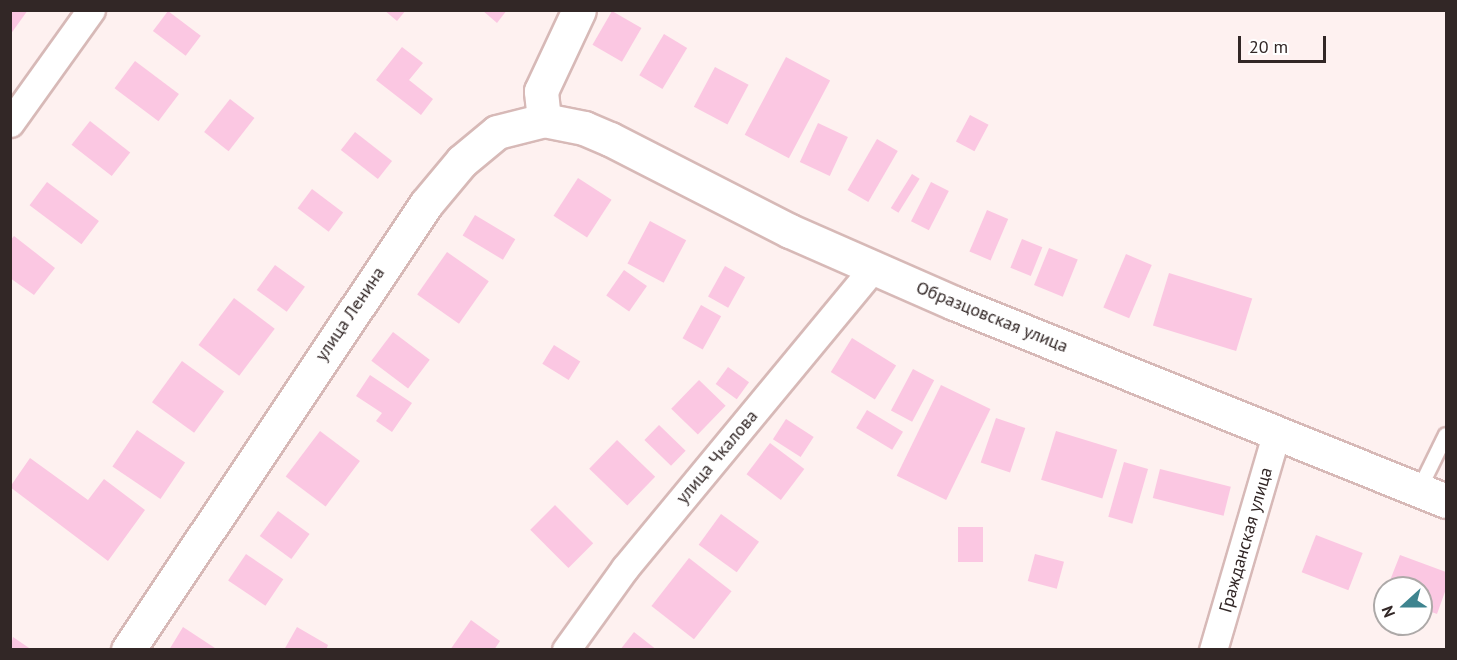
<!DOCTYPE html>
<html>
<head>
<meta charset="utf-8">
<style>
  body { margin:0 }
  #map { position:relative; width:1457px; height:660px; overflow:hidden; background:#fef1f0; font-family:"PT Sans",sans-serif }
  div>[style] { position:absolute }
  .building>* { inset:0; background:#fbc7e2; transform-origin:0 0 }
  .roads { filter:drop-shadow(2px 0 #d7b9b7) drop-shadow(-2px 0 #d7b9b7) drop-shadow(0 2px #d7b9b7) drop-shadow(0 -2px #d7b9b7) }
  .lane>* { height:14px; margin:-7px; padding:0 7px; transform-origin:7px; border-radius:7px; background:#fff }
  .street>* { height:27px; margin:-13.5px; padding:0 13.5px; transform-origin:13.5px; border-radius:13.5px; background:#fff }
  .secondary>* { height:33px; margin:-16.5px; padding:0 16.5px; transform-origin:16.5px; border-radius:16.5px; background:#fff }
  span { translate:-50% -50%; white-space:nowrap; text-align:center; line-height:1.15; -webkit-text-stroke:4.5px #fff; paint-order:stroke }
  .street-label { font-size:18px; color:#322726 }
  .frame { position:absolute; inset:0; border:12px solid #322726; pointer-events:none }
  .north { position:absolute; left:1373px; top:576px; width:60px; height:60px; box-sizing:border-box; background:#fff; border:2px solid #ada9a8; border-radius:50%; rotate:249deg; font-size:16px; font-weight:700; line-height:24px; text-align:center; color:#322726 }
  .north::after { content:''; display:block; margin:auto; width:21px; height:27px; background:#3e848f; clip-path:polygon(50% 0,100% 100%,50% 72%,0 100%) }
  .scale { position:absolute; left:1238px; top:36px; width:88px; height:27px; box-sizing:border-box; border:3px solid #322726; border-top:0; padding-left:8px; font-size:18px; line-height:21px; white-space:nowrap; color:#322726; -webkit-text-stroke:4px #fff; paint-order:stroke }
</style>
</head>
<body>
<div id="map">
  <div class="building">
    <div style="clip-path:polygon(10px 10px,28px 10px,10px 35px)"></div>
    <div style="clip-path:polygon(384px 10px,406px 10px,397px 21px)"></div>
    <div style="clip-path:polygon(482px 10px,507px 10px,497px 23px)"></div>
    <div style="left:168px;top:11px;width:41px;height:25px;rotate:37deg"></div>
    <div style="left:612px;top:11px;width:34px;height:39px;rotate:30deg"></div>
    <div style="left:664px;top:34px;width:27px;height:48px;rotate:31deg"></div>
    <div style="clip-path:polygon(402px 47px,423px 63px,409px 80px,433px 99px,421px 115px,376px 80px)"></div>
    <div style="left:786px;top:57px;width:50px;height:88px;rotate:28deg"></div>
    <div style="left:135px;top:61px;width:55px;height:34px;rotate:37deg"></div>
    <div style="left:715px;top:67px;width:38px;height:45px;rotate:28deg"></div>
    <div style="left:230px;top:99px;width:31px;height:42px;rotate:38deg"></div>
    <div style="left:970px;top:115px;width:21px;height:30px;rotate:28deg"></div>
    <div style="left:90px;top:121px;width:51px;height:30px;rotate:38deg"></div>
    <div style="left:818px;top:123px;width:33px;height:43px;rotate:25deg"></div>
    <div style="left:355px;top:132px;width:47px;height:23px;rotate:38deg"></div>
    <div style="left:877px;top:139px;width:24px;height:59px;rotate:30deg"></div>
    <div style="left:912px;top:174px;width:9px;height:40px;rotate:32deg"></div>
    <div style="left:578px;top:178px;width:40px;height:45px;rotate:33deg"></div>
    <div style="left:47px;top:182px;width:65px;height:29px;rotate:37deg"></div>
    <div style="left:931px;top:182px;width:20px;height:44px;rotate:27deg"></div>
    <div style="left:312px;top:189px;width:39px;height:24px;rotate:37deg"></div>
    <div style="left:987px;top:210px;width:23px;height:45px;rotate:23deg"></div>
    <div style="left:475px;top:215px;width:47px;height:24px;rotate:31deg"></div>
    <div style="left:650px;top:221px;width:41px;height:48px;rotate:28deg"></div>
    <div style="clip-path:polygon(14px 236px,55px 268px,34px 295px,10px 278px,10px 241px)"></div>
    <div style="left:1022px;top:239px;width:22px;height:31px;rotate:22deg"></div>
    <div style="left:1049px;top:248px;width:31px;height:40px;rotate:22deg"></div>
    <div style="left:447px;top:252px;width:51px;height:52px;rotate:35deg"></div>
    <div style="left:1126px;top:254px;width:28px;height:58px;rotate:23deg"></div>
    <div style="left:275px;top:265px;width:37px;height:31px;rotate:36deg"></div>
    <div style="left:725px;top:266px;width:23px;height:35px;rotate:29deg"></div>
    <div style="left:624px;top:270px;width:28px;height:31px;rotate:35deg"></div>
    <div style="left:1169px;top:273px;width:87px;height:55px;rotate:17deg"></div>
    <div style="left:234px;top:298px;width:51px;height:59px;rotate:37deg"></div>
    <div style="left:701px;top:305px;width:23px;height:38px;rotate:29deg"></div>
    <div style="left:393px;top:332px;width:46px;height:36px;rotate:37deg"></div>
    <div style="left:852px;top:338px;width:52px;height:40px;rotate:32deg"></div>
    <div style="left:554px;top:345px;width:31px;height:22px;rotate:32deg"></div>
    <div style="left:182px;top:361px;width:52px;height:51px;rotate:36deg"></div>
    <div style="left:728px;top:367px;width:26px;height:21px;rotate:36deg"></div>
    <div style="left:913px;top:369px;width:24px;height:47px;rotate:28deg"></div>
    <div style="clip-path:polygon(370px 375px,412px 403px,392px 432px,376px 421px,382px 413px,356px 396px)"></div>
    <div style="left:699px;top:380px;width:37px;height:40px;rotate:44deg"></div>
    <div style="left:941px;top:385px;width:55px;height:101px;rotate:26deg"></div>
    <div style="left:867px;top:410px;width:42px;height:21px;rotate:31deg"></div>
    <div style="left:996px;top:418px;width:31px;height:47px;rotate:19deg"></div>
    <div style="left:786px;top:419px;width:33px;height:24px;rotate:33deg"></div>
    <div style="left:659px;top:425px;width:37px;height:21px;rotate:44deg"></div>
    <div style="left:137px;top:430px;width:58px;height:44px;rotate:34deg"></div>
    <div style="left:320px;top:431px;width:50px;height:57px;rotate:37deg"></div>
    <div style="left:1056px;top:431px;width:64px;height:51px;rotate:17deg"></div>
    <div style="left:617px;top:440px;width:53px;height:40px;rotate:44deg"></div>
    <div style="left:770px;top:443px;width:43px;height:39px;rotate:37deg"></div>
    <div style="clip-path:polygon(30px 458px,88px 500px,104px 479px,145px 510px,108px 561px,10px 487px)"></div>
    <div style="left:1124px;top:462px;width:25px;height:57px;rotate:16deg"></div>
    <div style="left:1160px;top:469px;width:73px;height:30px;rotate:14deg"></div>
    <div style="left:555px;top:505px;width:54px;height:35px;rotate:45deg"></div>
    <div style="left:278px;top:511px;width:39px;height:31px;rotate:36deg"></div>
    <div style="left:721px;top:514px;width:47px;height:38px;rotate:36deg"></div>
    <div style="left:958px;top:527px;width:25px;height:35px"></div>
    <div style="left:1316px;top:535px;width:50px;height:40px;rotate:21deg"></div>
    <div style="left:246px;top:554px;width:45px;height:32px;rotate:34deg"></div>
    <div style="left:1035px;top:554px;width:30px;height:28px;rotate:15deg"></div>
    <div style="clip-path:polygon(1400px 555px,1446px 572px,1446px 589px,1437px 614px,1421px 608px,1421px 588px,1387px 588px)"></div>
    <div style="left:689px;top:558px;width:54px;height:61px;rotate:38deg"></div>
    <div style="clip-path:polygon(471px 620px,500px 641px,494px 650px,450px 650px)"></div>
    <div style="clip-path:polygon(183px 627px,218px 650px,169px 650px)"></div>
    <div style="clip-path:polygon(297px 627px,328px 645px,326px 650px,284px 650px)"></div>
    <div style="clip-path:polygon(634px 632px,657px 650px,620px 650px)"></div>
    <div style="clip-path:polygon(13px 637px,32px 650px,10px 650px)"></div>
  </div>
  <div class="roads">
    <div class="lane">
      <div style="left:1419px;top:490px;width:61px;rotate:-63.9deg"></div>
    </div>
    <div class="street">
      <div style="left:10px;top:123px;width:139px;rotate:-54.4deg"></div>
      <div style="left:566px;top:650px;width:101px;rotate:-54.3deg"></div>
      <div style="left:625px;top:568px;width:389px;rotate:-50.4deg"></div>
      <div style="left:1213px;top:650px;width:228px;rotate:-73.7deg"></div>
    </div>
    <div class="secondary">
      <div style="left:544px;top:120px;width:29px;rotate:-96deg"></div>
      <div style="left:541px;top:91px;width:89px;rotate:-64.9deg"></div>
      <div style="left:128px;top:650px;width:536px;rotate:-56.25deg"></div>
      <div style="left:426px;top:204px;width:56px;rotate:-50.1deg"></div>
      <div style="left:462px;top:161px;width:45px;rotate:-39.6deg"></div>
      <div style="left:497px;top:132px;width:49px;rotate:-14.3deg"></div>
      <div style="left:544px;top:120px;width:41px;rotate:11.3deg"></div>
      <div style="left:584px;top:128px;width:28px;rotate:23deg"></div>
      <div style="left:610px;top:139px;width:202px;rotate:27.1deg"></div>
      <div style="left:790px;top:231px;width:179px;rotate:23.7deg"></div>
      <div style="left:954px;top:303px;width:530px;rotate:21.92deg"></div>
    </div>
  </div>
  <div class="street-label">
    <span style="left:350px;top:314px;rotate:-56deg">улица Ленина</span>
    <span style="left:992px;top:317px;rotate:22deg">Образцовская улица</span>
    <span style="left:717px;top:457px;rotate:-50deg">улица Чкалова</span>
    <span style="left:1246px;top:540px;rotate:-74deg">Гражданская улица</span>
  </div>
  <div class="frame"></div>
  <div class="north">N</div>
  <div class="scale">20 m</div>
</div>
</body>
</html>
